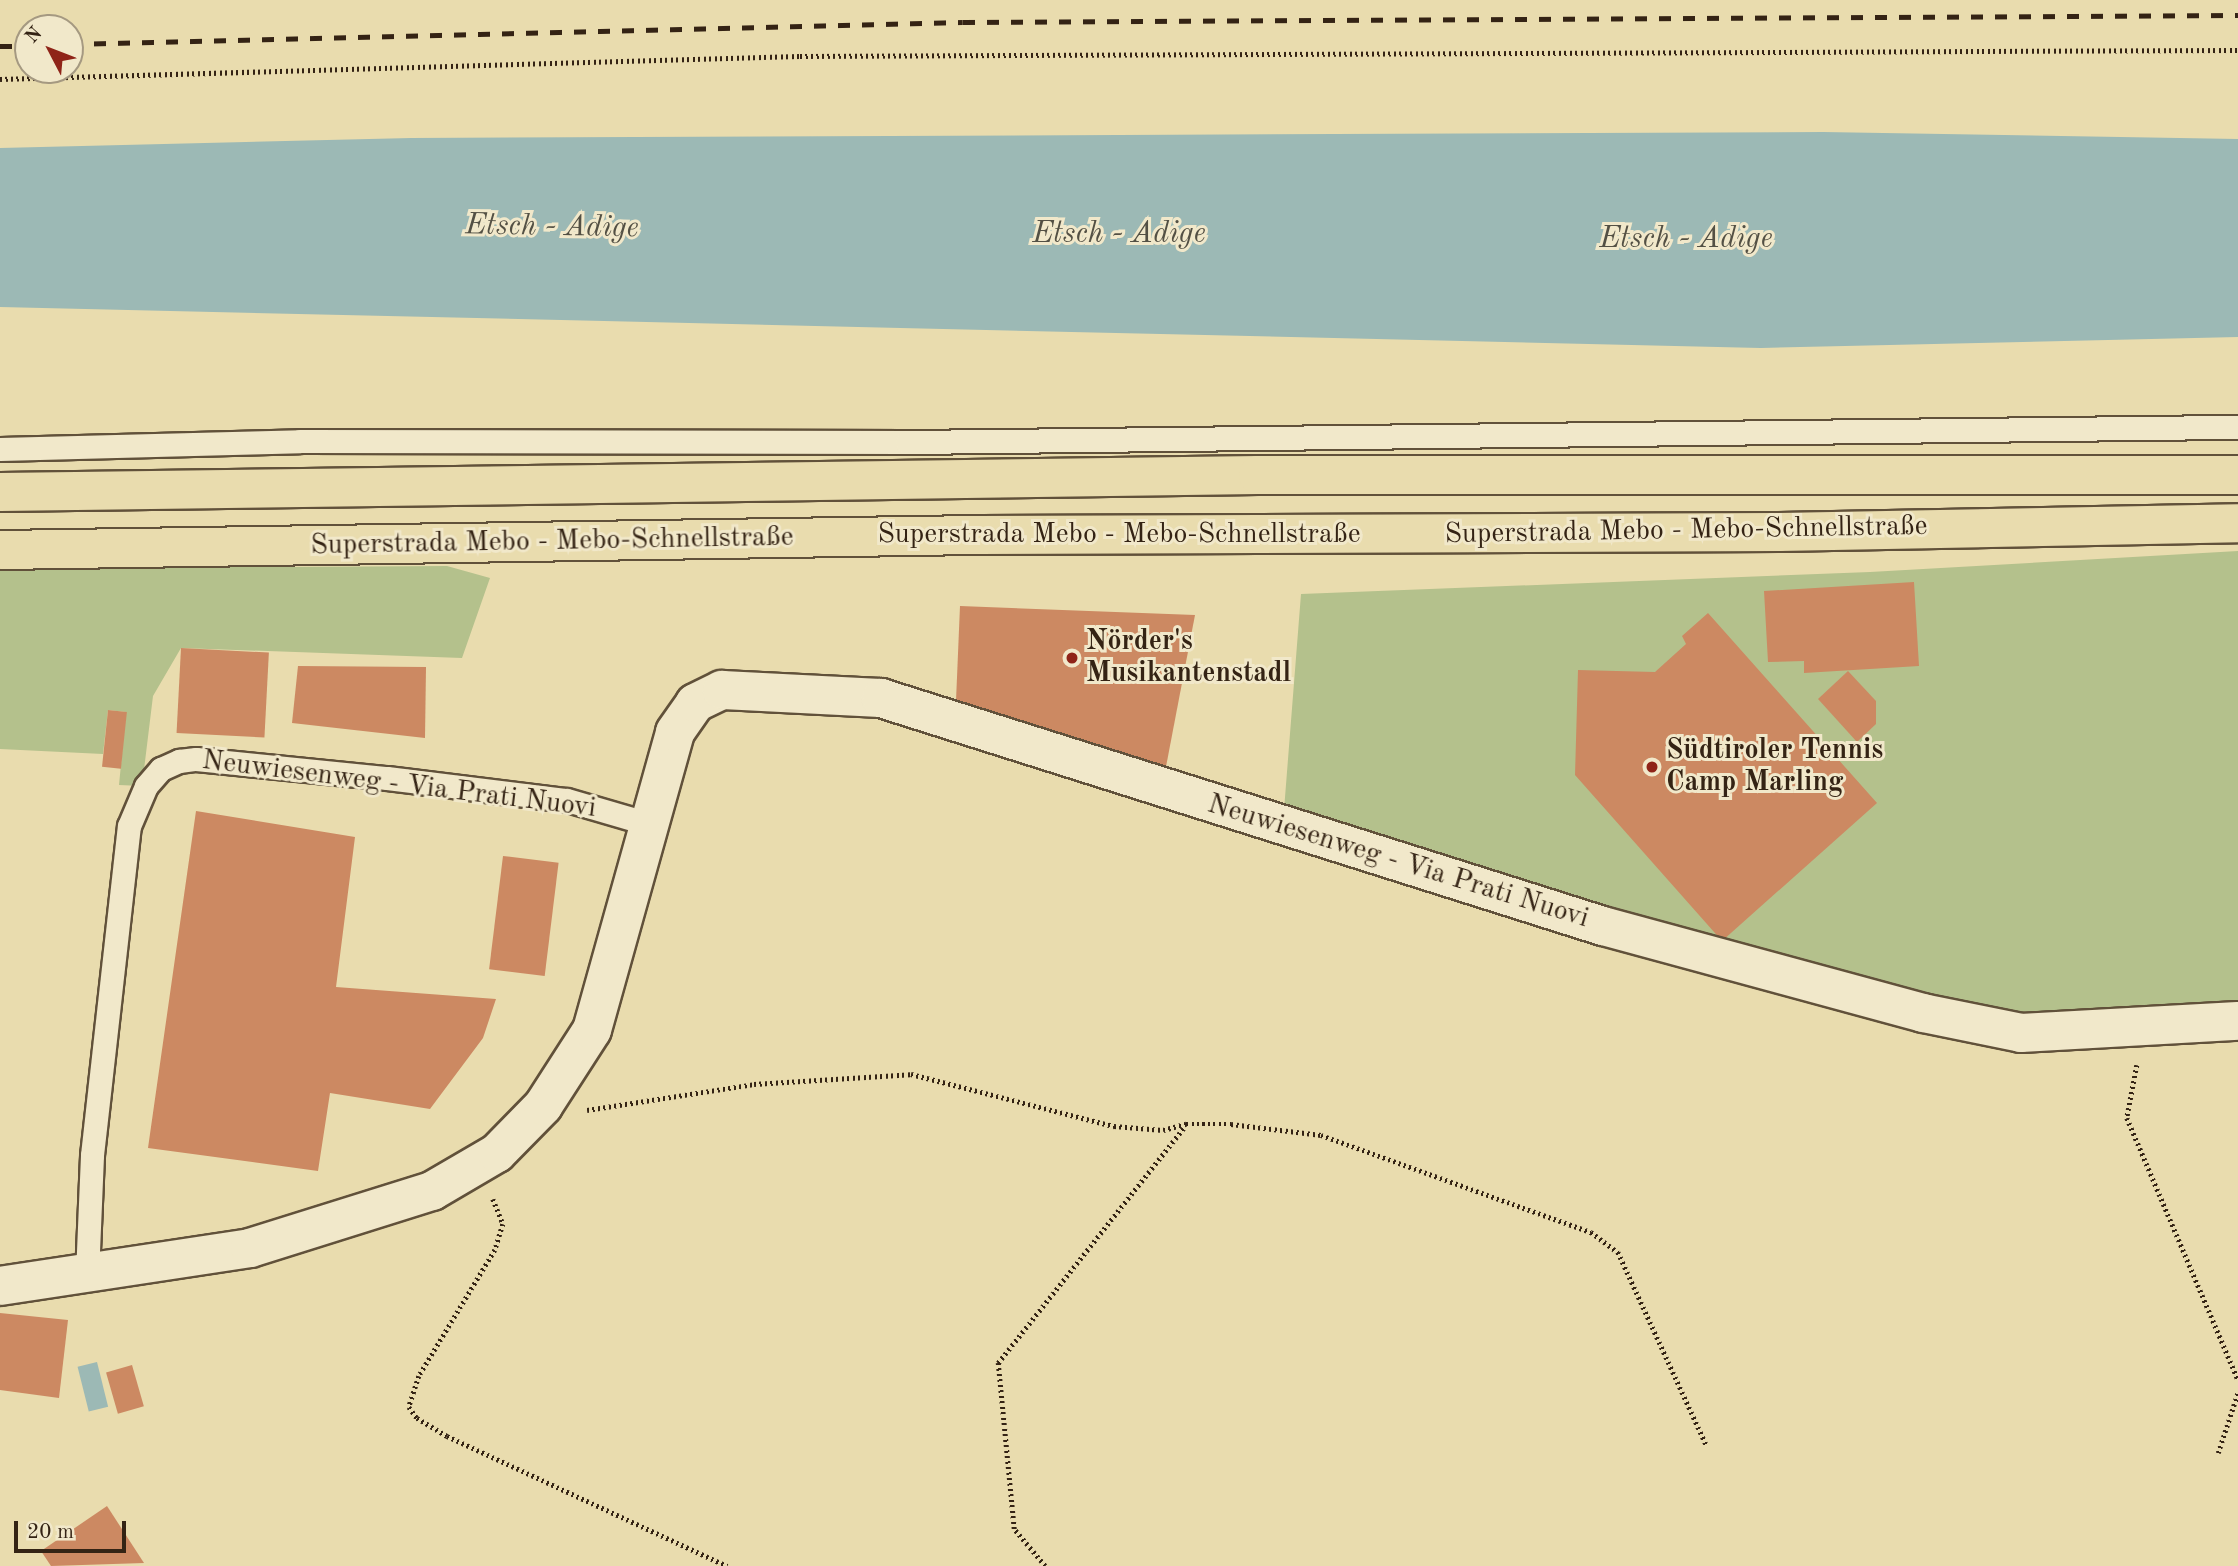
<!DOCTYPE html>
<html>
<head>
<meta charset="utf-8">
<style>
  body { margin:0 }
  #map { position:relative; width:2238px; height:1566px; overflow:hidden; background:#e9dcae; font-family:"Old Standard TT",serif }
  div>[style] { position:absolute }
  .green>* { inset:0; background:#b4c18c }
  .water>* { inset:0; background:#9cb9b5; transform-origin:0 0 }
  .building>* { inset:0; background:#cc8962; transform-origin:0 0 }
  .path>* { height:4.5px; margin-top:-2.25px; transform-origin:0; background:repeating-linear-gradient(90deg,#342314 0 2px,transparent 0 5.5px) }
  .roads { filter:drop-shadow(2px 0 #61513a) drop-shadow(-2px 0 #61513a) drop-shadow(0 2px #61513a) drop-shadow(0 -2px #61513a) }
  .service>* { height:23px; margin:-11.5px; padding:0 11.5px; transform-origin:11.5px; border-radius:11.5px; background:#f1e8ca }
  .minor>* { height:38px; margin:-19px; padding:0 19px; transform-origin:19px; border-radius:19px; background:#f1e8ca }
  .trunk>* { height:38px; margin:-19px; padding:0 19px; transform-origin:19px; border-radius:19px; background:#e9dcae }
  .rail>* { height:5px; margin-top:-2.5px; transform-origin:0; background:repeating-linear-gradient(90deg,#342314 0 12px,transparent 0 24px) }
  .dots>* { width:19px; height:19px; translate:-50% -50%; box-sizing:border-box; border:4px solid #f1e8ca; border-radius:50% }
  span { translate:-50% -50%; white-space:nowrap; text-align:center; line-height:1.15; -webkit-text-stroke:6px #f1e8ca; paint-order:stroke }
  .street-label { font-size:28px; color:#342314 }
  .poi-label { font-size:28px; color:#342314; font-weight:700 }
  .left { translate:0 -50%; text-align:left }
  .water-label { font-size:30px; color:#535044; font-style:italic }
  .north { position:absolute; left:14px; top:14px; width:70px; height:70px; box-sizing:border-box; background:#f1e8ca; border:2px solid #a59981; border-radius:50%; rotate:312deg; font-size:19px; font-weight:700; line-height:28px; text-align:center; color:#342314 }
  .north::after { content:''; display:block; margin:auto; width:24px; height:32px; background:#8f2418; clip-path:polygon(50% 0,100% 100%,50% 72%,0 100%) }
  .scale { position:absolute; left:14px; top:1521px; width:112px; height:32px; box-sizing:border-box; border:4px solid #342314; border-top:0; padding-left:9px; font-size:21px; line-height:24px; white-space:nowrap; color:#342314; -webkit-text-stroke:5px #f1e8ca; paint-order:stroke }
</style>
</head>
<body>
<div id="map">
  <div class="green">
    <div style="clip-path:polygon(203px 548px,288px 567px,447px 566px,490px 578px,462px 658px,181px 648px,153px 696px,142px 786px,119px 785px,126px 712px,108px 710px,103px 754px,0 749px,0 550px)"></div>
    <div style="clip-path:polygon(2238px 551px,2238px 1038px,2161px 1045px,1935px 1001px,1598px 913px,1284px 810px,1301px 594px,1870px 572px)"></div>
  </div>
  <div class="water">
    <div style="clip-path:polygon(1823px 132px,2238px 139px,2238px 337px,1761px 348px,0 307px,0 148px,411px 138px)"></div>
    <div style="left:97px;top:1362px;width:46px;height:20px;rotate:76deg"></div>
  </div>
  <div class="building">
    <div style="clip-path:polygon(1914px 582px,1919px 666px,1804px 673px,1804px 661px,1768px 662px,1764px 591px)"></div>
    <div style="clip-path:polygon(960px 606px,1195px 615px,1165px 772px,956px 701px)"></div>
    <div style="clip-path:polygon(1708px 613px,1877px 803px,1722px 941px,1575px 775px,1578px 670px,1655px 672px,1686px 644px,1682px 636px)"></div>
    <div style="left:181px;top:648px;width:88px;height:85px;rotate:3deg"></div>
    <div style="clip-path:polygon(298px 666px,426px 667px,425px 738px,292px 723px)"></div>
    <div style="clip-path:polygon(1848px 671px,1876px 701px,1876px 724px,1857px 742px,1818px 699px)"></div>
    <div style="left:108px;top:710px;width:19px;height:57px;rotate:6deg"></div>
    <div style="clip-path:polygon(196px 811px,355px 837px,336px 987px,496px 999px,483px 1038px,430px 1109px,330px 1093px,318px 1171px,148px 1148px)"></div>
    <div style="left:503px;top:856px;width:56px;height:114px;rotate:7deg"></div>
    <div style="clip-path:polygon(0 1313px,68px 1320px,59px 1398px,0 1390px)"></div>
    <div style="left:132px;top:1365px;width:43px;height:27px;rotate:74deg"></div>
    <div style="clip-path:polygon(107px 1506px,144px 1563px,51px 1566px,41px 1551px)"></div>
  </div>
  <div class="path">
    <div style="left:0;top:79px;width:800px;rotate:-1.65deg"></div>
    <div style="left:800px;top:56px;width:1438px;rotate:-0.24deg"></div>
    <div style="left:2137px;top:1065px;width:54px;rotate:100.7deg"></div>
    <div style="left:2127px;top:1118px;width:285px;rotate:67deg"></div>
    <div style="left:587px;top:1110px;width:169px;rotate:-8.8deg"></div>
    <div style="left:754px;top:1084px;width:157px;rotate:-3.6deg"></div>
    <div style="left:911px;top:1074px;width:210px;rotate:14.4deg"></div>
    <div style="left:1114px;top:1126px;width:49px;rotate:4.7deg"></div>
    <div style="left:1163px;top:1130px;width:24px;rotate:-15deg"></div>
    <div style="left:1186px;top:1124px;width:45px"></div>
    <div style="left:1231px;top:1124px;width:91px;rotate:7deg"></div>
    <div style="left:1321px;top:1135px;width:287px;rotate:19.8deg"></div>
    <div style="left:1591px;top:1232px;width:34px;rotate:37deg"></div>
    <div style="left:1618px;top:1252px;width:213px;rotate:65.4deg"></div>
    <div style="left:493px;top:1199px;width:27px;rotate:68deg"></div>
    <div style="left:503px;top:1224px;width:27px;rotate:107deg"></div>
    <div style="left:495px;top:1250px;width:147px;rotate:121.1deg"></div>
    <div style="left:419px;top:1376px;width:33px;rotate:108deg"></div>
    <div style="left:409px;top:1407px;width:14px;rotate:54deg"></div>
    <div style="left:417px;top:1418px;width:35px;rotate:31deg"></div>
    <div style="left:447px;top:1436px;width:309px;rotate:24.9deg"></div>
    <div style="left:2218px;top:1453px;width:64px;rotate:-71.8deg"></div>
    <div style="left:1045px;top:1566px;width:48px;rotate:-130deg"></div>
    <div style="left:1014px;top:1529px;width:167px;rotate:-95.5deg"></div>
    <div style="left:998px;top:1363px;width:302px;rotate:-51.7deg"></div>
  </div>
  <div class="roads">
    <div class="service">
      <div style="left:0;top:449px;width:300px;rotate:-1.5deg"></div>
      <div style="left:300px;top:441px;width:607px;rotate:0.09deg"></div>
      <div style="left:907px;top:442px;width:1331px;rotate:-0.65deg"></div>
      <div style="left:87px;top:1275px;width:120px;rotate:-87.6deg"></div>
      <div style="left:92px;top:1155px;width:331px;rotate:-83.6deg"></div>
      <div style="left:129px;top:826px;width:43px;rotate:-67deg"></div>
      <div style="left:146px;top:786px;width:23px;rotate:-49deg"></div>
      <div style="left:161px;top:769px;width:20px;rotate:-24deg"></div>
      <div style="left:179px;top:761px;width:17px;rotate:-7deg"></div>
      <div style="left:196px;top:759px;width:192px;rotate:5.7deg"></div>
      <div style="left:387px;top:778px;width:181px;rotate:7deg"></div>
      <div style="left:567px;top:800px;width:85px;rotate:16.3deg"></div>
    </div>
    <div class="minor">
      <div style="left:0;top:1286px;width:253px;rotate:-8.6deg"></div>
      <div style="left:250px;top:1248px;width:191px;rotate:-17.4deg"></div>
      <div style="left:432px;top:1191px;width:75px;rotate:-30.3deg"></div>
      <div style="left:497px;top:1153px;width:66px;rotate:-45.6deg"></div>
      <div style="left:543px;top:1106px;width:90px;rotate:-57.2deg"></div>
      <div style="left:592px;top:1030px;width:309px;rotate:-74.4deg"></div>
      <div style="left:675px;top:732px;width:35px;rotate:-55deg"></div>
      <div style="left:695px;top:703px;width:30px;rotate:-26deg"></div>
      <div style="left:722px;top:690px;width:159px;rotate:2.9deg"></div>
      <div style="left:881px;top:698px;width:757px;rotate:17.53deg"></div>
      <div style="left:1603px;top:926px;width:332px;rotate:15.2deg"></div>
      <div style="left:1923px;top:1013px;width:100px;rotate:11.5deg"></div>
      <div style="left:2021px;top:1033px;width:217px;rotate:-3.2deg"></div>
    </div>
    <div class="trunk">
      <div style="left:0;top:492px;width:1258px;rotate:-0.77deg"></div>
      <div style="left:1258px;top:475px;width:980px"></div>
      <div style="left:0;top:550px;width:978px;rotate:-0.88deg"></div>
      <div style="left:978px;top:535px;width:801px;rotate:-0.21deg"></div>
      <div style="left:1779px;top:532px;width:459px;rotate:-1.1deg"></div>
    </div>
  </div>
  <div class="rail">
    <div style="left:70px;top:44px;width:893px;rotate:-1.41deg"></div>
    <div style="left:963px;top:22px;width:1275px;rotate:-0.31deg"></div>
    <div style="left:0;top:46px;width:28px"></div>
  </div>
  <div class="dots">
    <div style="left:1072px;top:658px;background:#8f2418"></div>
    <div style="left:1652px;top:767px;background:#8f2418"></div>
  </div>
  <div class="street-label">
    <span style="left:1686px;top:531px;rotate:-1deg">Superstrada Mebo - Mebo-Schnellstraße</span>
    <span style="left:1119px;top:535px">Superstrada Mebo - Mebo-Schnellstraße</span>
    <span style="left:552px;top:542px;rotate:-1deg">Superstrada Mebo - Mebo-Schnellstraße</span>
    <span style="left:399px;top:785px;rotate:7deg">Neuwiesenweg - Via Prati Nuovi</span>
    <span style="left:1398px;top:862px;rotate:17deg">Neuwiesenweg - Via Prati Nuovi</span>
  </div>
  <div class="poi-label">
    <span class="left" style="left:1086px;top:658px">Nörder's<br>Musikantenstadl</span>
    <span class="left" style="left:1666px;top:767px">Südtiroler Tennis<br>Camp Marling</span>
  </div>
  <div class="water-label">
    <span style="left:552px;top:227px;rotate:1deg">Etsch - Adige</span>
    <span style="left:1119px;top:234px">Etsch - Adige</span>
    <span style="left:1686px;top:239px">Etsch - Adige</span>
  </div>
  <div class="north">N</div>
  <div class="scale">20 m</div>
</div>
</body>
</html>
